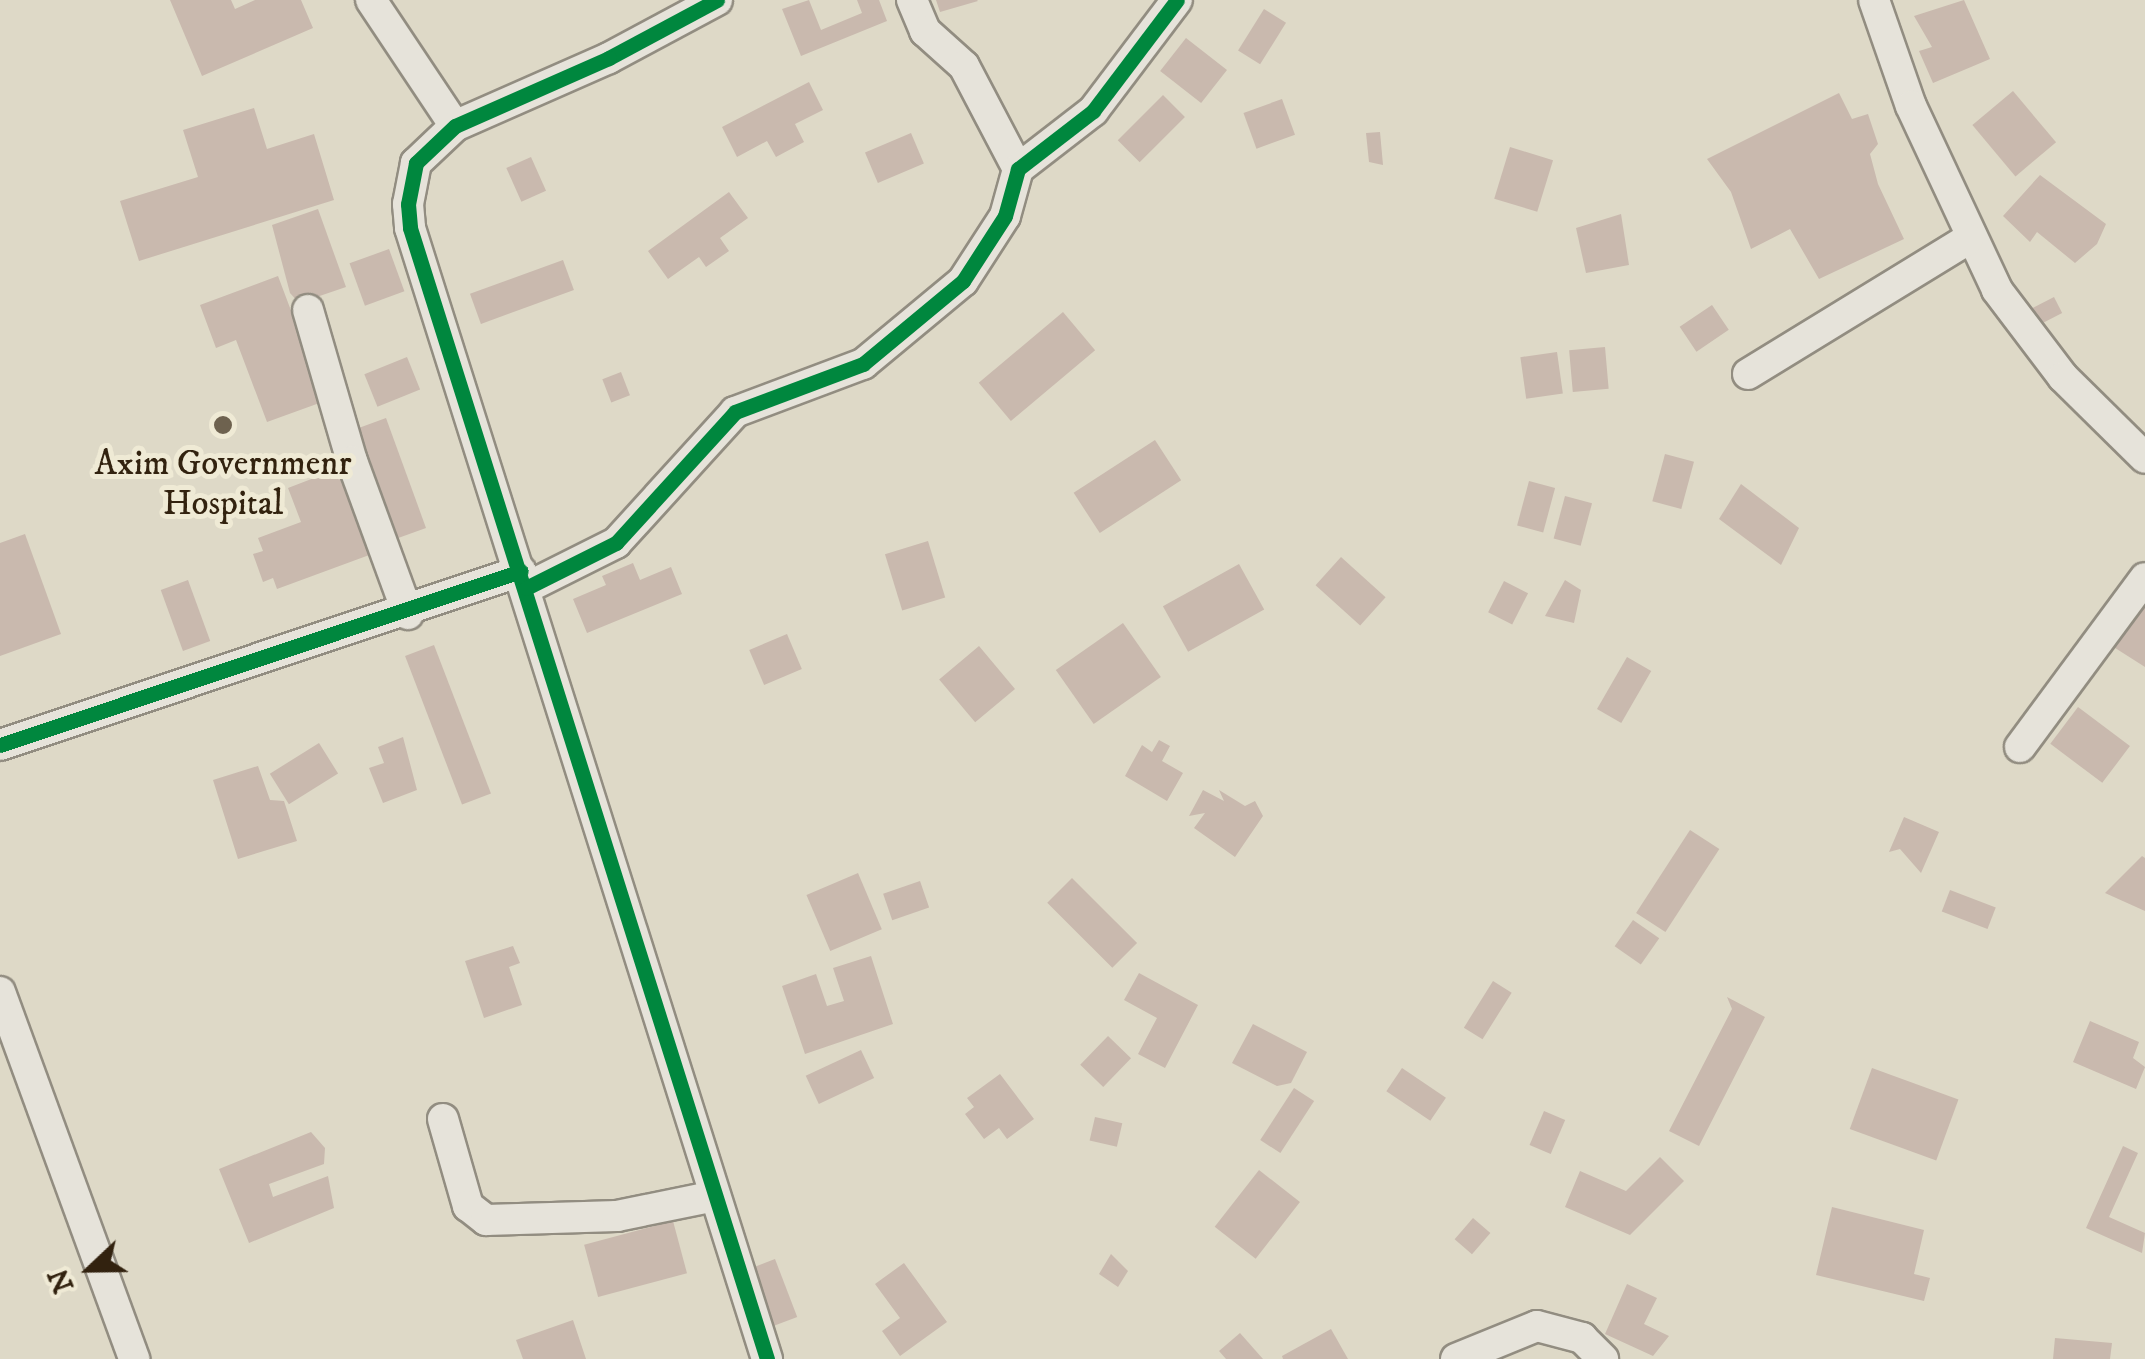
<!DOCTYPE html>
<html>
<head>
<meta charset="utf-8">
<style>
  body { margin:0 }
  #map { position:relative; width:2145px; height:1359px; overflow:hidden; background:#ded9c7; font-family:"IM FELL DW Pica",serif }
  div>[style] { position:absolute }
  .building>* { inset:0; background:#c9b9ae; transform-origin:0 0 }
  .roads { filter:drop-shadow(2px 0 #928d81) drop-shadow(-2px 0 #928d81) drop-shadow(0 2px #928d81) drop-shadow(0 -2px #928d81) }
  .minor>* { height:30px; margin:-15px; padding:0 15px; transform-origin:15px; border-radius:15px; background:#e6e3da }
  .cycleway>* { height:15px; margin:-7.5px; padding:0 7.5px; transform-origin:7.5px; border-radius:7.5px; background:#00873e }
  .dots>* { width:28px; height:28px; translate:-50% -50%; box-sizing:border-box; border:5px solid #efead5; border-radius:50% }
  span { translate:-50% -50%; white-space:nowrap; text-align:center; line-height:1.15; -webkit-text-stroke:10px #efead5; paint-order:stroke }
  .poi-label { font-size:35px; color:#32220f }
  .north { position:absolute; left:40px; top:1219px; width:100px; height:100px; -webkit-text-stroke:8px #efead5; paint-order:stroke; rotate:248deg; font-size:28px; font-weight:700; line-height:40px; text-align:center; color:#32220f }
  .north::after { content:''; display:block; margin:auto; width:35px; height:45px; background:#32220f; clip-path:polygon(50% 0,100% 100%,50% 72%,0 100%) }
</style>
</head>
<body>
<div id="map">
  <div class="building">
    <div style="clip-path:polygon(170px 0,231px 0,235px 9px,255px 0,301px 0,313px 28px,202px 76px)"></div>
    <div style="clip-path:polygon(809px 0,821px 30px,862px 13px,857px 0,879px 0,887px 21px,801px 56px,782px 9px)"></div>
    <div style="clip-path:polygon(936px 0,977px 0,978px 1px,940px 12px)"></div>
    <div style="clip-path:polygon(1964px 0,1990px 59px,1933px 83px,1919px 51px,1932px 47px,1914px 16px)"></div>
    <div style="left:1264px;top:9px;width:26px;height:49px;rotate:32deg"></div>
    <div style="left:1186px;top:38px;width:52px;height:42px;rotate:38deg"></div>
    <div style="clip-path:polygon(809px 82px,823px 110px,795px 124px,804px 142px,776px 157px,767px 141px,737px 157px,722px 127px)"></div>
    <div style="left:2013px;top:91px;width:67px;height:53px;rotate:50deg"></div>
    <div style="clip-path:polygon(1839px 93px,1852px 119px,1868px 114px,1878px 144px,1870px 154px,1878px 184px,1904px 239px,1819px 279px,1790px 229px,1751px 249px,1731px 192px,1707px 159px)"></div>
    <div style="left:1163px;top:95px;width:31px;height:64px;rotate:45deg"></div>
    <div style="left:1282px;top:99px;width:38px;height:41px;rotate:70deg"></div>
    <div style="clip-path:polygon(254px 108px,267px 149px,314px 134px,334px 200px,139px 261px,120px 201px,198px 177px,183px 130px)"></div>
    <div style="clip-path:polygon(1380px 132px,1383px 165px,1369px 162px,1366px 133px)"></div>
    <div style="left:911px;top:133px;width:33px;height:50px;rotate:67deg"></div>
    <div style="left:1510px;top:147px;width:45px;height:54px;rotate:17deg"></div>
    <div style="left:531px;top:157px;width:37px;height:27px;rotate:66deg"></div>
    <div style="clip-path:polygon(2040px 175px,2106px 224px,2097px 244px,2075px 263px,2037px 232px,2030px 242px,2003px 216px)"></div>
    <div style="clip-path:polygon(729px 192px,748px 218px,720px 238px,729px 251px,706px 267px,699px 257px,668px 279px,648px 251px)"></div>
    <div style="clip-path:polygon(318px 209px,346px 287px,299px 303px,290px 293px,272px 225px)"></div>
    <div style="clip-path:polygon(1621px 214px,1629px 265px,1586px 273px,1576px 228px)"></div>
    <div style="left:389px;top:249px;width:45px;height:42px;rotate:70deg"></div>
    <div style="left:563px;top:260px;width:32px;height:99px;rotate:70deg"></div>
    <div style="clip-path:polygon(278px 276px,325px 401px,267px 422px,236px 340px,216px 348px,200px 305px)"></div>
    <div style="left:2054px;top:297px;width:18px;height:24px;rotate:63deg"></div>
    <div style="left:1712px;top:305px;width:30px;height:39px;rotate:56deg"></div>
    <div style="left:1063px;top:312px;width:50px;height:110px;rotate:50deg"></div>
    <div style="left:1605px;top:347px;width:42px;height:36px;rotate:85deg"></div>
    <div style="left:1557px;top:352px;width:42px;height:37px;rotate:82deg"></div>
    <div style="left:407px;top:357px;width:35px;height:46px;rotate:68deg"></div>
    <div style="left:621px;top:372px;width:25px;height:20px;rotate:69deg"></div>
    <div style="left:386px;top:418px;width:117px;height:37px;rotate:70deg"></div>
    <div style="left:1155px;top:440px;width:48px;height:97px;rotate:57deg"></div>
    <div style="left:1665px;top:454px;width:30px;height:49px;rotate:15deg"></div>
    <div style="clip-path:polygon(340px 468px,372px 554px,277px 589px,273px 578px,263px 582px,253px 554px,263px 551px,258px 538px,301px 522px,288px 488px)"></div>
    <div style="left:1529px;top:481px;width:27px;height:46px;rotate:15deg"></div>
    <div style="clip-path:polygon(1741px 484px,1799px 528px,1781px 565px,1719px 519px)"></div>
    <div style="left:1565px;top:496px;width:28px;height:44px;rotate:15deg"></div>
    <div style="clip-path:polygon(25px 534px,61px 634px,0 656px,0 543px)"></div>
    <div style="left:928px;top:541px;width:59px;height:45px;rotate:73deg"></div>
    <div style="left:1341px;top:557px;width:60px;height:38px;rotate:42deg"></div>
    <div style="clip-path:polygon(633px 563px,640px 580px,671px 567px,682px 594px,587px 633px,573px 599px,606px 585px,602px 576px)"></div>
    <div style="left:1239px;top:564px;width:52px;height:87px;rotate:61deg"></div>
    <div style="left:188px;top:580px;width:65px;height:29px;rotate:70deg"></div>
    <div style="clip-path:polygon(1565px 580px,1581px 590px,1574px 623px,1545px 616px)"></div>
    <div style="left:1504px;top:581px;width:27px;height:35px;rotate:27deg"></div>
    <div style="clip-path:polygon(2145px 599px,2145px 667px,2112px 646px)"></div>
    <div style="left:1123px;top:623px;width:66px;height:82px;rotate:55deg"></div>
    <div style="left:787px;top:634px;width:38px;height:41px;rotate:67deg"></div>
    <div style="left:434px;top:645px;width:159px;height:31px;rotate:69deg"></div>
    <div style="left:979px;top:646px;width:56px;height:52px;rotate:50deg"></div>
    <div style="left:1627px;top:657px;width:28px;height:60px;rotate:30deg"></div>
    <div style="left:2078px;top:707px;width:65px;height:46px;rotate:37deg"></div>
    <div style="clip-path:polygon(403px 737px,417px 790px,383px 803px,369px 768px,384px 763px,378px 747px)"></div>
    <div style="clip-path:polygon(1159px 740px,1170px 746px,1162px 761px,1183px 773px,1167px 801px,1125px 776px,1142px 745px,1152px 752px)"></div>
    <div style="left:319px;top:743px;width:36px;height:58px;rotate:58deg"></div>
    <div style="clip-path:polygon(258px 766px,270px 800px,284px 801px,297px 841px,238px 859px,213px 780px)"></div>
    <div style="clip-path:polygon(1203px 790px,1224px 801px,1219px 790px,1245px 806px,1255px 801px,1263px 816px,1235px 857px,1194px 828px,1205px 813px,1189px 816px)"></div>
    <div style="clip-path:polygon(1904px 817px,1939px 832px,1921px 873px,1900px 849px,1889px 852px)"></div>
    <div style="left:1690px;top:830px;width:35px;height:99px;rotate:33deg"></div>
    <div style="clip-path:polygon(2142px 856px,2145px 858px,2145px 911px,2105px 893px)"></div>
    <div style="left:858px;top:873px;width:61px;height:56px;rotate:67deg"></div>
    <div style="left:1072px;top:878px;width:92px;height:35px;rotate:45deg"></div>
    <div style="left:920px;top:881px;width:28px;height:39px;rotate:71deg"></div>
    <div style="left:1950px;top:890px;width:49px;height:23px;rotate:21deg"></div>
    <div style="left:1633px;top:920px;width:32px;height:32px;rotate:35deg"></div>
    <div style="clip-path:polygon(513px 946px,520px 963px,509px 967px,522px 1005px,484px 1018px,465px 961px)"></div>
    <div style="clip-path:polygon(871px 956px,893px 1024px,805px 1054px,782px 986px,816px 974px,827px 1006px,844px 1001px,833px 968px)"></div>
    <div style="clip-path:polygon(1139px 973px,1198px 1005px,1165px 1068px,1138px 1054px,1157px 1018px,1124px 1000px)"></div>
    <div style="left:1493px;top:981px;width:22px;height:55px;rotate:32deg"></div>
    <div style="clip-path:polygon(1727px 997px,1765px 1017px,1699px 1146px,1669px 1131px,1732px 1009px)"></div>
    <div style="clip-path:polygon(2090px 1021px,2139px 1042px,2133px 1058px,2145px 1067px,2136px 1089px,2073px 1062px)"></div>
    <div style="clip-path:polygon(1253px 1024px,1307px 1052px,1291px 1083px,1277px 1086px,1232px 1063px)"></div>
    <div style="left:1108px;top:1036px;width:32px;height:40px;rotate:44deg"></div>
    <div style="left:861px;top:1050px;width:31px;height:61px;rotate:65deg"></div>
    <div style="left:1402px;top:1068px;width:53px;height:28px;rotate:34deg"></div>
    <div style="left:1872px;top:1068px;width:92px;height:65px;rotate:20deg"></div>
    <div style="clip-path:polygon(1000px 1074px,1034px 1119px,1007px 1139px,999px 1128px,984px 1139px,965px 1114px,974px 1107px,967px 1098px)"></div>
    <div style="left:1294px;top:1088px;width:24px;height:62px;rotate:33deg"></div>
    <div style="left:1544px;top:1111px;width:23px;height:37px;rotate:23deg"></div>
    <div style="left:1095px;top:1117px;width:28px;height:24px;rotate:13deg"></div>
    <div style="clip-path:polygon(311px 1132px,325px 1148px,324px 1164px,269px 1184px,273px 1197px,328px 1176px,334px 1208px,249px 1243px,219px 1169px)"></div>
    <div style="clip-path:polygon(2123px 1146px,2138px 1153px,2109px 1217px,2145px 1233px,2142px 1253px,2086px 1228px)"></div>
    <div style="clip-path:polygon(1660px 1157px,1684px 1181px,1630px 1235px,1565px 1207px,1580px 1171px,1626px 1191px)"></div>
    <div style="left:1259px;top:1170px;width:52px;height:72px;rotate:38deg"></div>
    <div style="clip-path:polygon(1832px 1207px,1924px 1230px,1914px 1274px,1930px 1278px,1924px 1301px,1816px 1275px)"></div>
    <div style="left:1473px;top:1218px;width:23px;height:28px;rotate:41deg"></div>
    <div style="left:673px;top:1221px;width:54px;height:92px;rotate:75deg"></div>
    <div style="clip-path:polygon(1111px 1254px,1128px 1271px,1118px 1287px,1099px 1274px)"></div>
    <div style="left:775px;top:1259px;width:62px;height:27px;rotate:69deg"></div>
    <div style="clip-path:polygon(904px 1263px,947px 1322px,900px 1356px,882px 1331px,900px 1318px,875px 1284px)"></div>
    <div style="clip-path:polygon(1627px 1284px,1657px 1298px,1644px 1324px,1669px 1336px,1653px 1356px,1605px 1334px)"></div>
    <div style="clip-path:polygon(573px 1320px,586px 1359px,523px 1359px,516px 1340px)"></div>
    <div style="clip-path:polygon(1331px 1329px,1348px 1359px,1283px 1359px,1282px 1356px)"></div>
    <div style="clip-path:polygon(1240px 1333px,1263px 1359px,1226px 1359px,1219px 1351px)"></div>
    <div style="clip-path:polygon(2055px 1338px,2112px 1343px,2110px 1359px,2053px 1359px)"></div>
  </div>
  <div class="roads">
    <div class="minor">
      <div style="left:371px;top:0;width:151px;rotate:56.3deg"></div>
      <div style="left:717px;top:0;width:123px;rotate:151.8deg"></div>
      <div style="left:609px;top:58px;width:168px;rotate:156.2deg"></div>
      <div style="left:455px;top:126px;width:54px;rotate:136.5deg"></div>
      <div style="left:416px;top:163px;width:42px;rotate:101deg"></div>
      <div style="left:408px;top:204px;width:24px;rotate:85deg"></div>
      <div style="left:410px;top:228px;width:1186px;rotate:72.48deg"></div>
      <div style="left:912px;top:0;width:34px;rotate:67deg"></div>
      <div style="left:925px;top:31px;width:52px;rotate:41.9deg"></div>
      <div style="left:964px;top:66px;width:116px;rotate:62.3deg"></div>
      <div style="left:1874px;top:0;width:112px;rotate:70.8deg"></div>
      <div style="left:1911px;top:106px;width:203px;rotate:64.9deg"></div>
      <div style="left:1997px;top:290px;width:109px;rotate:52.8deg"></div>
      <div style="left:2063px;top:377px;width:115px;rotate:44.6deg"></div>
      <div style="left:308px;top:310px;width:157px;rotate:73.8deg"></div>
      <div style="left:352px;top:461px;width:163px;rotate:69.9deg"></div>
      <div style="left:1748px;top:374px;width:258px;rotate:-31.5deg"></div>
      <div style="left:526px;top:588px;width:101px;rotate:-26.6deg"></div>
      <div style="left:616px;top:543px;width:177px;rotate:-47.7deg"></div>
      <div style="left:735px;top:412px;width:137px;rotate:-20.6deg"></div>
      <div style="left:863px;top:364px;width:130px;rotate:-39.7deg"></div>
      <div style="left:963px;top:281px;width:77px;rotate:-57.1deg"></div>
      <div style="left:1005px;top:216px;width:49px;rotate:-74.5deg"></div>
      <div style="left:1018px;top:169px;width:95px;rotate:-37.7deg"></div>
      <div style="left:1093px;top:111px;width:139px;rotate:-52.9deg"></div>
      <div style="left:0;top:745px;width:549px;rotate:-18.47deg"></div>
      <div style="left:2020px;top:747px;width:210px;rotate:-53.5deg"></div>
      <div style="left:0;top:992px;width:391px;rotate:69.9deg"></div>
      <div style="left:443px;top:1119px;width:91px;rotate:74deg"></div>
      <div style="left:468px;top:1206px;width:23px;rotate:38deg"></div>
      <div style="left:486px;top:1220px;width:131px;rotate:-1.7deg"></div>
      <div style="left:617px;top:1216px;width:100px;rotate:-11.5deg"></div>
      <div style="left:1456px;top:1359px;width:87px;rotate:-22.2deg"></div>
      <div style="left:1537px;top:1326px;width:47px;rotate:14.9deg"></div>
      <div style="left:1582px;top:1338px;width:30px;rotate:45deg"></div>
    </div>
  </div>
  <div class="cycleway">
    <div style="left:717px;top:0;width:123px;rotate:151.8deg"></div>
    <div style="left:609px;top:58px;width:168px;rotate:156.2deg"></div>
    <div style="left:455px;top:126px;width:54px;rotate:136.5deg"></div>
    <div style="left:416px;top:163px;width:42px;rotate:101deg"></div>
    <div style="left:408px;top:204px;width:24px;rotate:85deg"></div>
    <div style="left:410px;top:228px;width:1186px;rotate:72.48deg"></div>
    <div style="left:526px;top:588px;width:101px;rotate:-26.6deg"></div>
    <div style="left:616px;top:543px;width:177px;rotate:-47.7deg"></div>
    <div style="left:735px;top:412px;width:137px;rotate:-20.6deg"></div>
    <div style="left:863px;top:364px;width:130px;rotate:-39.7deg"></div>
    <div style="left:963px;top:281px;width:77px;rotate:-57.1deg"></div>
    <div style="left:1005px;top:216px;width:49px;rotate:-74.5deg"></div>
    <div style="left:1018px;top:169px;width:95px;rotate:-37.7deg"></div>
    <div style="left:1093px;top:111px;width:139px;rotate:-52.9deg"></div>
    <div style="left:0;top:745px;width:549px;rotate:-18.47deg"></div>
  </div>
  <div class="dots">
    <div style="left:223px;top:425px;background:#6e624f"></div>
  </div>
  <div class="poi-label">
    <span style="left:223px;top:484px">Axim Governmenr<br>Hospital</span>
  </div>
  <div class="north">N</div>
</div>
</body>
</html>
